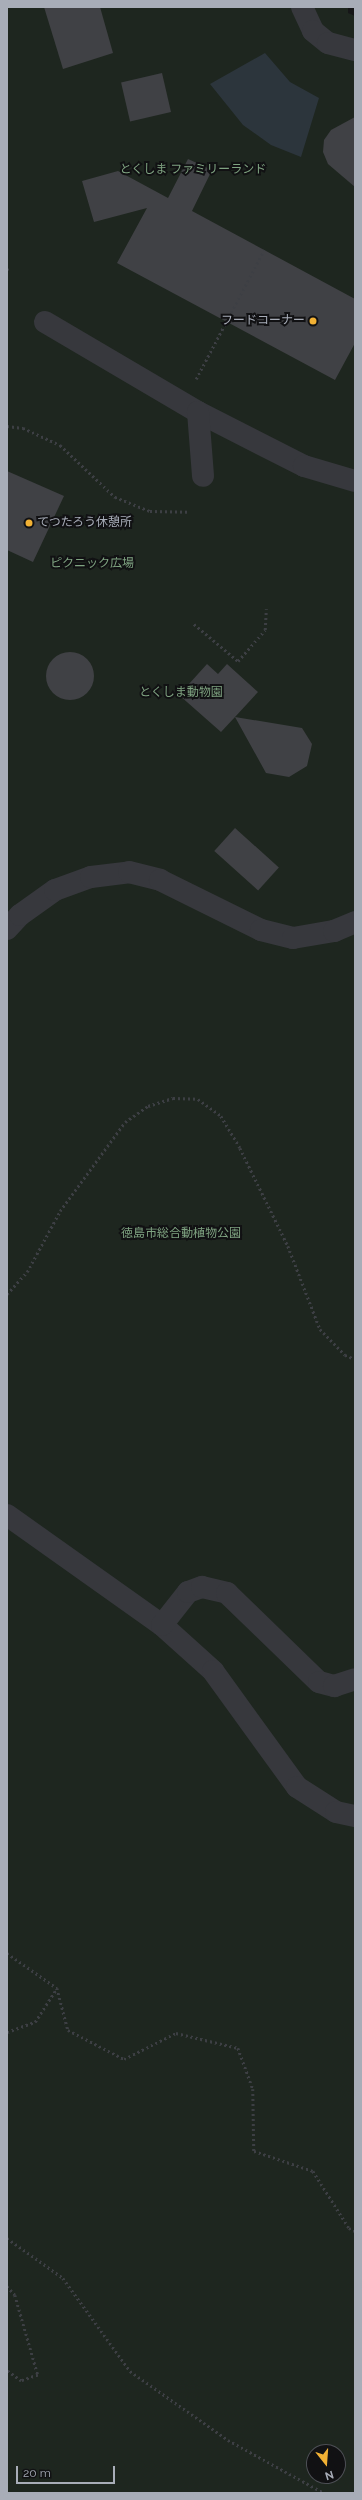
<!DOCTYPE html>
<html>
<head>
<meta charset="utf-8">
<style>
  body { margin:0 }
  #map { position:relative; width:362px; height:2500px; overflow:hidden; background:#161618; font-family:Raleway,"Noto Sans JP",sans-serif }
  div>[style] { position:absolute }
  .green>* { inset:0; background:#1e261f }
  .water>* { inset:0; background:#2c353c }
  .building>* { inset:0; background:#404145; transform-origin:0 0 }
  .round { border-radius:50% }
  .path>* { height:2.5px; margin-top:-1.25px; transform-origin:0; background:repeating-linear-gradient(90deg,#3d3f44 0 2px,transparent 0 5px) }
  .minor>* { height:22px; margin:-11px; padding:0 11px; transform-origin:11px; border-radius:11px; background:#37383d }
  .dots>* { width:11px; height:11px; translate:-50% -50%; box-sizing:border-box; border:2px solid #111113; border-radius:50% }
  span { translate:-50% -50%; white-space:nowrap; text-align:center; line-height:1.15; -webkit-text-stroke:4px #111113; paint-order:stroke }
  .park-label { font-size:12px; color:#7fa381 }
  .poi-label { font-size:12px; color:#a8adb8 }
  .right { translate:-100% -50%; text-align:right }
  .left { translate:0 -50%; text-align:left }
  .frame { position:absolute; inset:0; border:8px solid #a8adb8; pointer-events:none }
  .north { position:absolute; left:306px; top:2444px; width:40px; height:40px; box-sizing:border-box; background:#111113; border:1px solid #4d4f55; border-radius:50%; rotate:163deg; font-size:11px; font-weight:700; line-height:16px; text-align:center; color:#a8adb8 }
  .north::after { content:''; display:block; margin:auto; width:14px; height:18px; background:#f2b134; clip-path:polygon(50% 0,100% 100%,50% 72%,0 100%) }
  .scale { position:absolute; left:16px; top:2466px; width:99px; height:18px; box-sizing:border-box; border:2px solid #a8adb8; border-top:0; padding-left:5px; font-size:12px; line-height:14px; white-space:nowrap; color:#a8adb8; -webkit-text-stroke:3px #111113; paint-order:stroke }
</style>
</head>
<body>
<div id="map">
  <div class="green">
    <div style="clip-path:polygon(evenodd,7px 7px,348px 7px,348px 13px,355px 16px,355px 2493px,7px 2493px,7px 7px,314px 2452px,338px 2452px,338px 2476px,314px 2476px,314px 2452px)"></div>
  </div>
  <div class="water">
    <div style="clip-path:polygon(265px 53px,290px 82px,319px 98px,301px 157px,271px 145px,243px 125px,210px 84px)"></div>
  </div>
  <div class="building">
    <div style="clip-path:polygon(44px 7px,100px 7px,113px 53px,63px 69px)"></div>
    <div style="left:162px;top:73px;width:40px;height:42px;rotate:77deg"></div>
    <div style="clip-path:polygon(355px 117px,355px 187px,328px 164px,323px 152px,324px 140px,331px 130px)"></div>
    <div style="clip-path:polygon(188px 159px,212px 170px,192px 211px,355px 299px,355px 343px,335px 380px,117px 263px,147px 208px,94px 222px,82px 181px,118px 171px,168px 198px)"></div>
    <div style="clip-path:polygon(7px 471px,64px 496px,33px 562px,7px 550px)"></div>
    <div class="round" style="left:46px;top:652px;width:48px;height:48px"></div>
    <div style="clip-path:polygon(207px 664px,218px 674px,227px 664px,258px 692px,235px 717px,302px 728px,312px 744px,307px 766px,289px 777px,266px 773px,235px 717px,221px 732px,179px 695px)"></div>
    <div style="left:235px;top:828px;width:59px;height:31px;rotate:42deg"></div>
  </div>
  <div class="path">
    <div style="left:7px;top:269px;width:2px;rotate:27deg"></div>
    <div style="left:196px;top:379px;width:146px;rotate:-62.2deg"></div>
    <div style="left:7px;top:426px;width:16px;rotate:7deg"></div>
    <div style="left:23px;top:428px;width:41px;rotate:24.7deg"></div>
    <div style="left:60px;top:445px;width:76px;rotate:43.4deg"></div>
    <div style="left:115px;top:497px;width:38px;rotate:22deg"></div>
    <div style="left:150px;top:511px;width:39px;rotate:1deg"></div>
    <div style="left:194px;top:624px;width:57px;rotate:40.1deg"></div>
    <div style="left:238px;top:661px;width:41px;rotate:-48.9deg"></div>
    <div style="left:265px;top:630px;width:21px;rotate:-87deg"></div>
    <div style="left:7px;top:1294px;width:30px;rotate:-48deg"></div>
    <div style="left:27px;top:1272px;width:69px;rotate:-61.6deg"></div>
    <div style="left:60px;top:1211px;width:110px;rotate:-53.9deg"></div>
    <div style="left:125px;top:1122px;width:28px;rotate:-35deg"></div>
    <div style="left:148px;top:1106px;width:26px;rotate:-18deg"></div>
    <div style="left:173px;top:1098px;width:25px;rotate:2deg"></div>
    <div style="left:198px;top:1099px;width:29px;rotate:36deg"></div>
    <div style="left:221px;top:1116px;width:37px;rotate:59deg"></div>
    <div style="left:240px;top:1148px;width:109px;rotate:63.9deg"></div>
    <div style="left:288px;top:1246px;width:89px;rotate:68.9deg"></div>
    <div style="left:320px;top:1329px;width:36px;rotate:46deg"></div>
    <div style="left:345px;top:1355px;width:11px;rotate:22deg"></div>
    <div style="left:7px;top:1953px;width:61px;rotate:35deg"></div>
    <div style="left:57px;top:1988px;width:43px;rotate:75.3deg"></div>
    <div style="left:68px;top:2030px;width:63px;rotate:27.4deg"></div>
    <div style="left:124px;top:2059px;width:58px;rotate:-26.6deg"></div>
    <div style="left:176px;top:2033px;width:64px;rotate:13.6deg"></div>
    <div style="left:238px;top:2048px;width:44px;rotate:69.9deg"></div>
    <div style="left:253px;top:2089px;width:62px;rotate:89.1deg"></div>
    <div style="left:254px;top:2151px;width:62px;rotate:18.7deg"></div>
    <div style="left:313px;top:2171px;width:67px;rotate:57.7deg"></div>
    <div style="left:349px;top:2228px;width:7px;rotate:27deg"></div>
    <div style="left:7px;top:2032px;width:30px;rotate:-20deg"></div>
    <div style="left:35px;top:2022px;width:40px;rotate:-57.1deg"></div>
    <div style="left:7px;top:2238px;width:69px;rotate:35.5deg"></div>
    <div style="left:63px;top:2278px;width:115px;rotate:54.2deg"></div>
    <div style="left:130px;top:2371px;width:120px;rotate:35.1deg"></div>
    <div style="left:228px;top:2440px;width:110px;rotate:28.9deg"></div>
    <div style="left:7px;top:2286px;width:12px;rotate:48deg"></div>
    <div style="left:15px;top:2295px;width:83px;rotate:74deg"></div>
    <div style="left:38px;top:2375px;width:18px;rotate:161deg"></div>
    <div style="left:21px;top:2381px;width:17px;rotate:-144deg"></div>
  </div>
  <div class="minor">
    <div style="left:302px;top:7px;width:26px;rotate:65deg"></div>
    <div style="left:313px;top:31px;width:19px;rotate:39deg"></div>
    <div style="left:328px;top:43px;width:28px;rotate:15deg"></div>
    <div style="left:45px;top:322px;width:178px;rotate:30.5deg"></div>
    <div style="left:198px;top:412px;width:119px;rotate:27deg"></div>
    <div style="left:304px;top:466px;width:53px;rotate:16.4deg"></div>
    <div style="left:198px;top:412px;width:64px;rotate:85.5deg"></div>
    <div style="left:7px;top:929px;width:19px;rotate:-47deg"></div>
    <div style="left:20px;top:915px;width:43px;rotate:-35.5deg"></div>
    <div style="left:55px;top:890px;width:38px;rotate:-20deg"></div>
    <div style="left:91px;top:877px;width:38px;rotate:-7deg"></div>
    <div style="left:129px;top:872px;width:32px;rotate:14deg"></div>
    <div style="left:160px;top:880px;width:113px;rotate:26.3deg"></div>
    <div style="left:261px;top:930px;width:33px;rotate:14deg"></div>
    <div style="left:293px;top:938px;width:42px;rotate:-9.7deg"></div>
    <div style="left:334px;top:931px;width:23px;rotate:-23deg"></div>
    <div style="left:7px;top:1515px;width:190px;rotate:35.4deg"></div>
    <div style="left:162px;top:1625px;width:69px;rotate:42deg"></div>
    <div style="left:213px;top:1671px;width:143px;rotate:54.1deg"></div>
    <div style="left:297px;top:1787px;width:46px;rotate:32.7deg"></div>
    <div style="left:336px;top:1812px;width:19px;rotate:12deg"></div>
    <div style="left:162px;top:1625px;width:42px;rotate:-51.8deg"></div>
    <div style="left:188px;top:1592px;width:15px;rotate:-20deg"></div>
    <div style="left:202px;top:1587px;width:26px;rotate:13deg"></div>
    <div style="left:227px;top:1593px;width:128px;rotate:44.1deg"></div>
    <div style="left:319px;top:1682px;width:16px;rotate:15deg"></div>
    <div style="left:334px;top:1686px;width:22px;rotate:-18deg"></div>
  </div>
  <div class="dots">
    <div style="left:313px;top:321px;background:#f2b134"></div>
    <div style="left:29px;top:523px;background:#f2b134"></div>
  </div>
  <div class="park-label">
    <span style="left:193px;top:170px">とくしま ファミリーランド</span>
    <span style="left:92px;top:564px">ピクニック広場</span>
    <span style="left:181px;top:693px">とくしま動物園</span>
    <span style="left:181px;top:1234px">徳島市総合動植物公園</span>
  </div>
  <div class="poi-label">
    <span class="right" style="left:305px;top:321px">フードコーナー</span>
    <span class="left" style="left:37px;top:523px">てつたろう休憩所</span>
  </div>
  <div class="frame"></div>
  <div class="north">N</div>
  <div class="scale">20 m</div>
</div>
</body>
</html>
